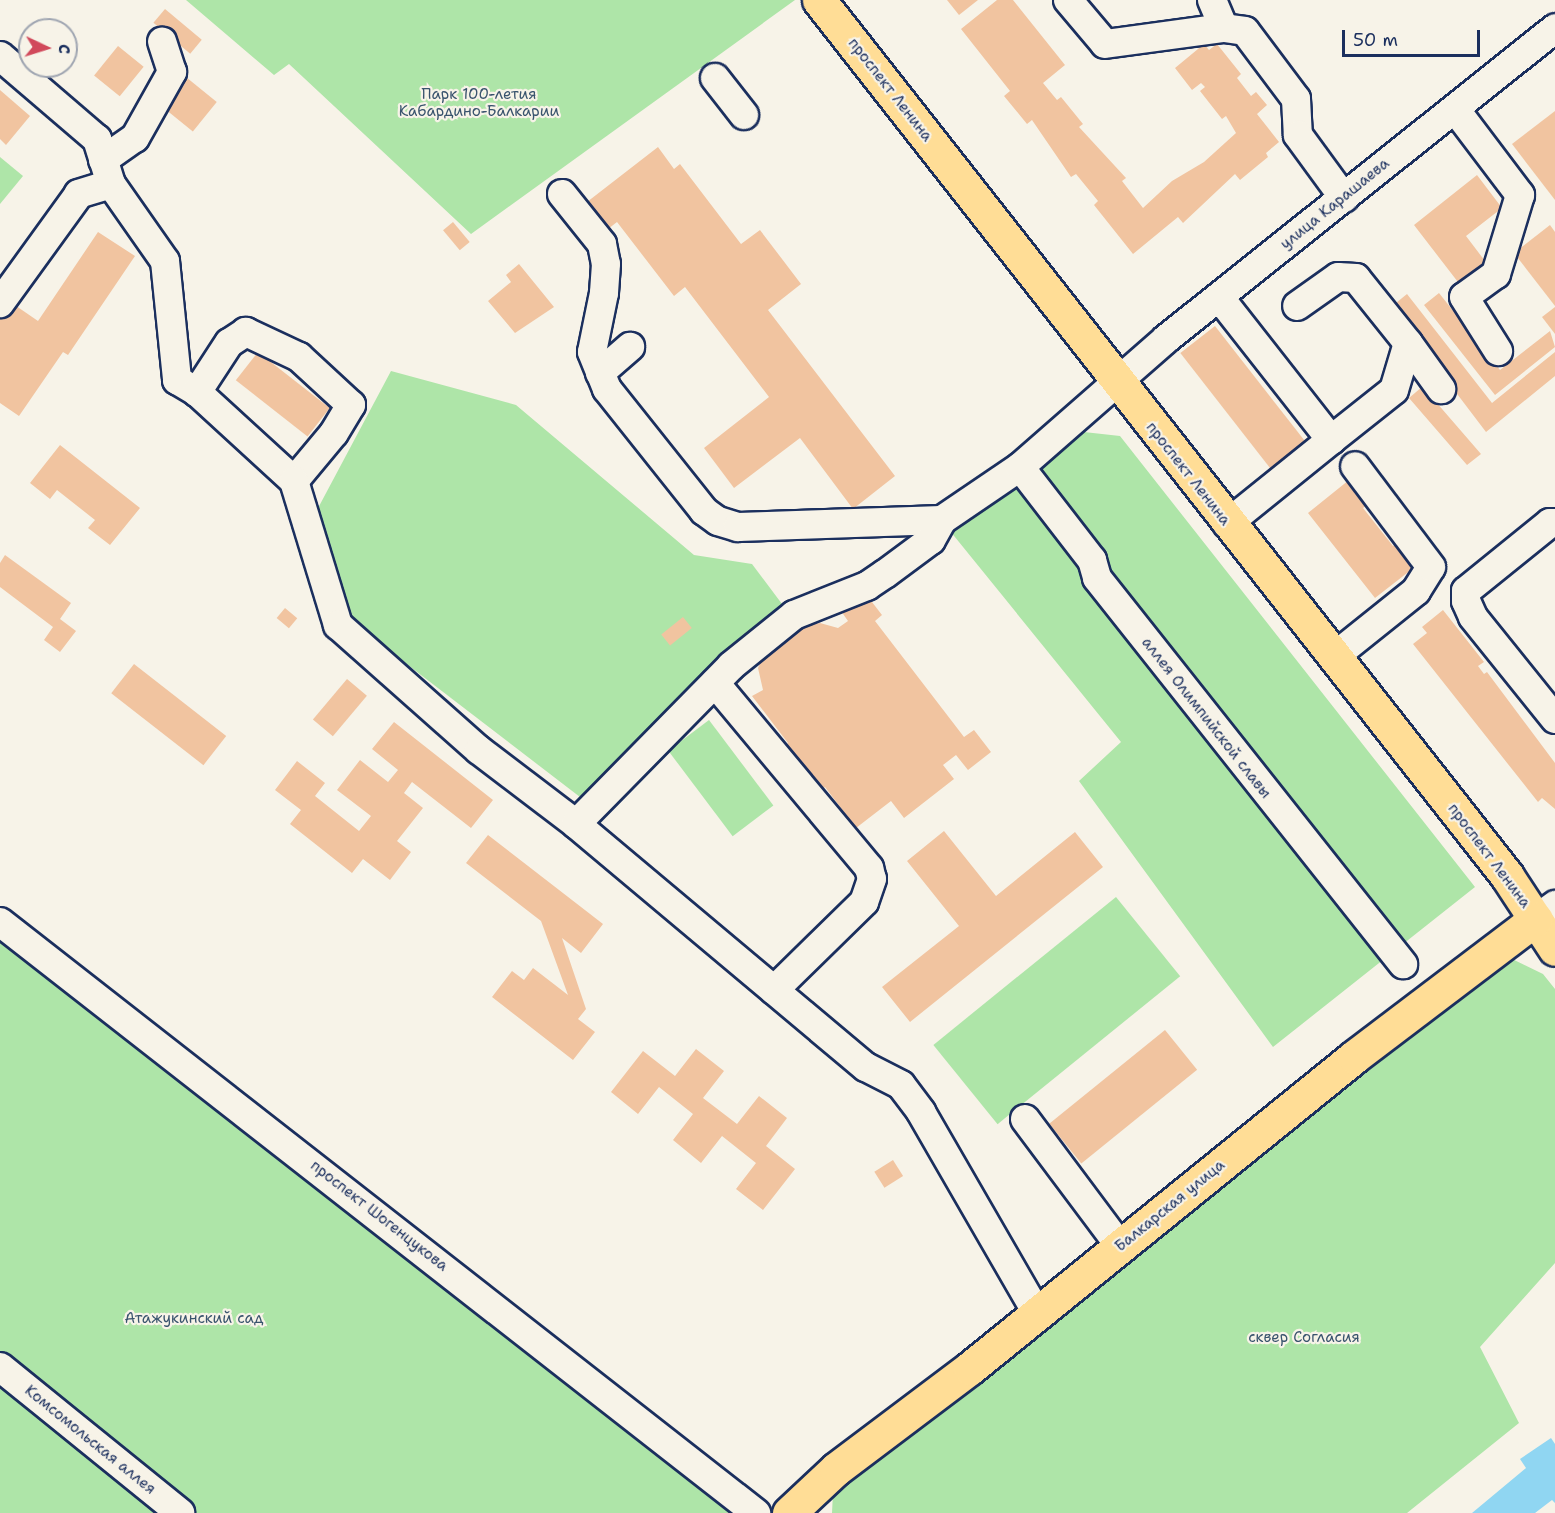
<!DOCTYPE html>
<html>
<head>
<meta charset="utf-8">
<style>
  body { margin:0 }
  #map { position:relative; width:1555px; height:1513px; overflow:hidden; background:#f7f3e8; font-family:"Shantell Sans",sans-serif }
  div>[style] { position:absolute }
  .green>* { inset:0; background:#aee5a8; transform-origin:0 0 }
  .water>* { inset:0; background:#90d6f2 }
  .building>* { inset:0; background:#f1c4a0; transform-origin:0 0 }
  .roads { filter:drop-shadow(2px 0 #1b2f5e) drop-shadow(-2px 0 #1b2f5e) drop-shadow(0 2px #1b2f5e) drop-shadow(0 -2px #1b2f5e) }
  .minor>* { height:28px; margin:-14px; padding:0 14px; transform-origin:14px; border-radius:14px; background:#f7f3e8 }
  .major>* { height:33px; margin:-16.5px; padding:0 16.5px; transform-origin:16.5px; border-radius:16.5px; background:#ffdd96 }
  span { translate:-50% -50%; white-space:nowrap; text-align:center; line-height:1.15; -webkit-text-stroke:4.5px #f7f3e8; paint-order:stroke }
  .street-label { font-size:15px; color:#1b2f5e }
  .park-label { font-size:15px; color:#38536d }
  .north { position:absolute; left:18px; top:18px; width:60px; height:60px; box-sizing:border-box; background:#f7f3e8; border:2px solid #9fa5b1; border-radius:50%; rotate:94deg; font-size:16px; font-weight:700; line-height:24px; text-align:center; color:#1b2f5e }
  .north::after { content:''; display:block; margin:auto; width:21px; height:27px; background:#d1495b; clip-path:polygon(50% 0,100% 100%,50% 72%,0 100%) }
  .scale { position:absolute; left:1342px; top:30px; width:138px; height:27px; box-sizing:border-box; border:3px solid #1b2f5e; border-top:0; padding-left:8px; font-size:18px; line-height:21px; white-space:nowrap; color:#1b2f5e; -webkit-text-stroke:4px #f7f3e8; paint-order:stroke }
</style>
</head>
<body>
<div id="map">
  <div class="green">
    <div style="clip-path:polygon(186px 0,795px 0,471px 234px,289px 64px,274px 75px)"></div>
    <div style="clip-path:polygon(0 157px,23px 176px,0 204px)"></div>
    <div style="clip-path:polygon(391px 371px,516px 405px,694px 555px,752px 564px,785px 608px,580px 797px,344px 616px,317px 510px)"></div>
    <div style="clip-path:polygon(1075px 431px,1120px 436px,1475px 887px,1273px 1047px,1079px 781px,1121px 742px,946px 526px)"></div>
    <div style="left:709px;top:720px;width:107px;height:51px;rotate:53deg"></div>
    <div style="left:1116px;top:897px;width:102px;height:235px;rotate:51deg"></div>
    <div style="clip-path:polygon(0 922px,756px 1513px,0 1513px)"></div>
    <div style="clip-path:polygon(1506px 956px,1543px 974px,1555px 989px,1555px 1263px,1480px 1347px,1519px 1423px,1407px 1513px,832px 1513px,833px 1492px)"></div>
  </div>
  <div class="water">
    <div style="clip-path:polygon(1551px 1438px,1555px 1444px,1555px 1503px,1552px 1500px,1535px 1513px,1472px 1513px,1526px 1468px,1520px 1459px)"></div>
  </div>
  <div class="building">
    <div style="clip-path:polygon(947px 0,978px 0,959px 15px)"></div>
    <div style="clip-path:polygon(997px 0,1013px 0,1065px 65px,1043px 83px,1057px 100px,1061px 97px,1083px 124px,1079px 127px,1126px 178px,1122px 181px,1143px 208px,1172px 181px,1204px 162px,1236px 133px,1226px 116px,1222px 119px,1200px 91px,1205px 87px,1201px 83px,1192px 90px,1175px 68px,1204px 44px,1209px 50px,1217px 44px,1241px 74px,1237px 78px,1251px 96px,1256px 92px,1267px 105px,1257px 114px,1279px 142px,1266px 153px,1268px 157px,1240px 180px,1235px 174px,1183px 223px,1178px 217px,1133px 254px,1094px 205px,1098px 201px,1076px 174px,1071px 177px,1032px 120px,1027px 124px,1004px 96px,1010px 91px,961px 29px)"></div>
    <div style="left:165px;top:9px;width:48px;height:18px;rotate:40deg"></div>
    <div style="left:118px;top:46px;width:33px;height:38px;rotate:39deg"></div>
    <div style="left:181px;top:73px;width:46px;height:38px;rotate:39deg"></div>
    <div style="clip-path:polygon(0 90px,30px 116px,6px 145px,0 139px)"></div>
    <div style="clip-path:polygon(1555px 111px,1555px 200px,1512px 144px)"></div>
    <div style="clip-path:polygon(658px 147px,674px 169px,680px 164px,741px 244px,760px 230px,801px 284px,768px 310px,895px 476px,853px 509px,800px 438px,734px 488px,704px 448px,769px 397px,685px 287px,674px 296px,617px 222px,608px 229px,587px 202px)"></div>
    <div style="clip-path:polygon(1477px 175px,1502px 208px,1466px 236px,1488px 265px,1461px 286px,1414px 225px)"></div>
    <div style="left:453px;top:222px;width:26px;height:13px;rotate:50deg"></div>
    <div style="clip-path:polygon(1550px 225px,1555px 232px,1555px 306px,1514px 253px)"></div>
    <div style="clip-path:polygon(98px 232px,135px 256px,68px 355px,63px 352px,19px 416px,0 403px,0 309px,6px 299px,38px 321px)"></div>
    <div style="clip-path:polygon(519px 264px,554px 307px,515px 333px,488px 301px,511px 282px,506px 275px)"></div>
    <div style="clip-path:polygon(1439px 293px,1500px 370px,1550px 331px,1555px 347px,1495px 395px,1424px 305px)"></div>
    <div style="clip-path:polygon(1407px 294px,1492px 403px,1555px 352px,1555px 376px,1486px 432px,1391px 307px)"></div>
    <div style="clip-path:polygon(1555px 307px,1555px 334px,1542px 317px)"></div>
    <div style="left:1215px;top:326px;width:146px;height:44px;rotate:52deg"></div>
    <div style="left:258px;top:352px;width:91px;height:36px;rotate:38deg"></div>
    <div style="clip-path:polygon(1429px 381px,1443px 397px,1436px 402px,1481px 454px,1467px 465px,1409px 398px)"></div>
    <div style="clip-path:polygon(60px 445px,140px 508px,110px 545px,88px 528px,95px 520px,57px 490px,50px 499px,30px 483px)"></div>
    <div style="clip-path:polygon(1349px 480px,1368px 504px,1363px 508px,1393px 546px,1397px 543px,1416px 566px,1375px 598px,1308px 513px)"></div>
    <div style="clip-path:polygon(5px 555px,71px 603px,60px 619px,76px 631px,60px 652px,44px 640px,53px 627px,0 587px,0 563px)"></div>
    <div style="clip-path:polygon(865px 593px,882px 615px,875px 621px,964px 737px,974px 730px,991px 752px,968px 770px,956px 755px,943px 765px,954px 779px,904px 818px,891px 801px,856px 828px,825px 787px,814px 796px,779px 750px,788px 743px,752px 696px,763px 690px,758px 668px,765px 652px,804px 626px,820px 623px,838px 628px,848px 621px,841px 611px)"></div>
    <div style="left:285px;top:608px;width:16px;height:13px;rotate:40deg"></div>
    <div style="clip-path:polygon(1443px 610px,1484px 662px,1478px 666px,1484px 674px,1487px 672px,1555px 763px,1555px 809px,1542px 798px,1538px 802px,1413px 644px,1427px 633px,1422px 627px)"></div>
    <div style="left:683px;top:617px;width:14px;height:28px;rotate:51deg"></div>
    <div style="left:134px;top:664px;width:117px;height:37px;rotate:38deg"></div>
    <div style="left:347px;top:679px;width:26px;height:53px;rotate:40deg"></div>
    <div style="clip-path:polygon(394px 722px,493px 800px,471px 828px,412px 782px,404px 793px,423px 808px,397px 841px,411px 852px,390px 880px,363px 859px,352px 873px,290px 824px,301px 810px,275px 790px,297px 761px,325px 783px,315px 796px,359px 831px,371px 816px,337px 790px,360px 760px,388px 782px,398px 770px,372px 749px)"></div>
    <div style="clip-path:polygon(944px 831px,996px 896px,1075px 832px,1103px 867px,910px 1022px,882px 987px,959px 926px,907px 861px)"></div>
    <div style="clip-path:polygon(488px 835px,603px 924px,581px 953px,562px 938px,586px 1009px,578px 1019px,595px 1032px,573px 1060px,492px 997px,512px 971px,524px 980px,533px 968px,568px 995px,541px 921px,466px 863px)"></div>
    <div style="left:1165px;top:1030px;width:51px;height:149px;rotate:51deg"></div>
    <div style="clip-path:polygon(696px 1049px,724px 1071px,703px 1098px,737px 1124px,759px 1096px,787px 1118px,766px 1146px,795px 1169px,763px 1210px,736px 1189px,756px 1163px,722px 1136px,701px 1163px,673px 1140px,693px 1114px,659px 1087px,638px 1114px,611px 1092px,643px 1051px,675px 1076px)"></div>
    <div style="left:893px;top:1160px;width:19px;height:22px;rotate:58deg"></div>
  </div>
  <div class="roads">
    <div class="minor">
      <div style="left:1068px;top:0;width:57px;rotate:49.9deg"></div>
      <div style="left:1105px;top:44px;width:120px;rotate:-7.7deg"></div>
      <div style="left:1224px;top:28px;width:21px;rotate:8deg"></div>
      <div style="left:1245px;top:31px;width:85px;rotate:53.1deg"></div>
      <div style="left:1296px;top:99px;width:36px;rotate:87deg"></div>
      <div style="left:1298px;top:135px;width:78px;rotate:53.9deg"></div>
      <div style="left:1212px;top:0;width:30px;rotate:67deg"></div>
      <div style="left:0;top:56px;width:128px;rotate:40.6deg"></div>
      <div style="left:97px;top:139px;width:47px;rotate:72.7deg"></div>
      <div style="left:111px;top:184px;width:34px;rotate:163deg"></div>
      <div style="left:79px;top:194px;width:135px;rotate:125.9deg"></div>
      <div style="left:715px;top:78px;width:47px;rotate:51.9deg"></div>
      <div style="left:1455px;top:109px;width:108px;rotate:52.9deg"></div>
      <div style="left:1520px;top:195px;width:83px;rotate:106.9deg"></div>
      <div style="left:1496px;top:274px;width:39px;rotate:144deg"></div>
      <div style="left:1464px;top:297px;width:64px;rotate:57.8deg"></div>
      <div style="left:103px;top:160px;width:39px;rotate:-35deg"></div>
      <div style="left:135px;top:138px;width:76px;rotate:-60.7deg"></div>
      <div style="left:172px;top:72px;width:32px;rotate:-108deg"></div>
      <div style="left:111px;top:184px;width:94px;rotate:55deg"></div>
      <div style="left:165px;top:261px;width:120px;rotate:84.2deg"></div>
      <div style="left:177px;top:380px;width:23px;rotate:31deg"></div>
      <div style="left:562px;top:194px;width:64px;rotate:51.3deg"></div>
      <div style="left:602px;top:244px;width:20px;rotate:79deg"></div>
      <div style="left:606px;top:264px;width:29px;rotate:94deg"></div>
      <div style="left:604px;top:293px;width:60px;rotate:101.5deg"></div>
      <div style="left:592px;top:352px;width:40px;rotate:68deg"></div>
      <div style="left:607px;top:389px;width:156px;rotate:51.5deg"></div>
      <div style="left:704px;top:511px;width:17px;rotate:36deg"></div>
      <div style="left:718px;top:521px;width:21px;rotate:17deg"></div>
      <div style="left:738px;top:527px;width:204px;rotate:-2deg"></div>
      <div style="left:942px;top:520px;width:94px;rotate:-34.2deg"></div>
      <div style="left:1020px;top:467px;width:194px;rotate:-41.2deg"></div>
      <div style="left:1166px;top:339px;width:498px;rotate:-38.6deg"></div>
      <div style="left:1219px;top:297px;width:182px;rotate:51.9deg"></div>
      <div style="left:1331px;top:440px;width:80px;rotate:-38.4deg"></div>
      <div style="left:1394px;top:390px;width:49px;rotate:-73.4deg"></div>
      <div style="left:1408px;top:343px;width:83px;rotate:-128.7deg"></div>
      <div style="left:1356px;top:278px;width:18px;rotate:-177deg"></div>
      <div style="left:1338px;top:277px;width:50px;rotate:144.7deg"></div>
      <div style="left:1408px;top:343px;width:57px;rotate:54.3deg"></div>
      <div style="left:600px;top:373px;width:40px;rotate:-41deg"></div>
      <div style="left:1020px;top:467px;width:118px;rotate:52.3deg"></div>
      <div style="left:1092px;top:560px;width:19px;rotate:74deg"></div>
      <div style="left:1097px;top:578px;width:493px;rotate:51.6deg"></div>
      <div style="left:294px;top:481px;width:62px;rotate:-50.2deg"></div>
      <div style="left:334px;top:433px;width:33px;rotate:-59deg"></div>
      <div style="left:351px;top:405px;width:71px;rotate:-137.3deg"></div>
      <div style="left:299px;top:357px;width:59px;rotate:-154.7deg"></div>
      <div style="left:246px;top:332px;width:20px;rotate:147deg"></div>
      <div style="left:229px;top:343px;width:59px;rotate:123.1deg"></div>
      <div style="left:197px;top:392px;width:132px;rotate:42.5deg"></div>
      <div style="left:294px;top:481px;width:151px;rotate:73deg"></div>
      <div style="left:338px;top:625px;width:188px;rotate:41.6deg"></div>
      <div style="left:479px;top:750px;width:122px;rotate:37.3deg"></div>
      <div style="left:576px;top:824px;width:378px;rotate:40deg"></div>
      <div style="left:866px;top:1067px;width:39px;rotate:27deg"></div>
      <div style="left:901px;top:1085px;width:34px;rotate:53deg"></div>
      <div style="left:921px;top:1112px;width:232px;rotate:60deg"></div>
      <div style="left:1555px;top:523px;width:5px;rotate:180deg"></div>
      <div style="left:1550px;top:523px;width:108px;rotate:141deg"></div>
      <div style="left:1466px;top:591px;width:10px;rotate:90deg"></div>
      <div style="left:1466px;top:601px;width:17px;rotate:66deg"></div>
      <div style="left:1473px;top:617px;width:131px;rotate:51.2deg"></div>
      <div style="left:1227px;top:524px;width:134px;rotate:-38.9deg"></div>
      <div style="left:1335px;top:656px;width:104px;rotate:-38.7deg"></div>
      <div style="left:1416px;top:591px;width:28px;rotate:-58deg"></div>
      <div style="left:1431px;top:567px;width:126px;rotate:-127deg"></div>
      <div style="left:715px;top:683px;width:241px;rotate:50.2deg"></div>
      <div style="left:869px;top:868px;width:11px;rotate:75deg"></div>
      <div style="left:872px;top:879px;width:24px;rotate:109deg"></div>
      <div style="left:864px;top:902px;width:126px;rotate:135.6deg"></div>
      <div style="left:576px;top:824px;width:221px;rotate:-45.5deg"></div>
      <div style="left:731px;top:666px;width:81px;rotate:-39deg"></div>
      <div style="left:794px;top:615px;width:79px;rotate:-21.7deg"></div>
      <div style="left:867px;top:586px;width:22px;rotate:-34deg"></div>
      <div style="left:885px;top:574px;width:57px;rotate:-36.5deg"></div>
      <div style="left:931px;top:540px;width:23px;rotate:-61deg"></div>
      <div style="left:1536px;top:919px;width:24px;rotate:-36deg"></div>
      <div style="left:0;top:922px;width:960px;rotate:38.02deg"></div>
      <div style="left:1025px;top:1119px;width:159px;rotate:53.2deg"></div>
      <div style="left:0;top:1367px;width:232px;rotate:39deg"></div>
    </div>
    <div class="major">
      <div style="left:819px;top:0;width:1114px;rotate:51.85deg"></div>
      <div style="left:1507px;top:876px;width:87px;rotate:56.7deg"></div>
      <div style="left:789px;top:1513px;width:64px;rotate:-43.1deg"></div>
      <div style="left:836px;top:1469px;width:168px;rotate:-37deg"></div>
      <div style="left:970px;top:1368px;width:494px;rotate:-39deg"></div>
      <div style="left:1354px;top:1057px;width:228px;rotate:-37.2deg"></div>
    </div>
  </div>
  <div class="street-label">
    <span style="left:890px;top:90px;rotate:52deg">проспект Ленина</span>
    <span style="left:1335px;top:204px;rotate:-39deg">улица Карашаева</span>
    <span style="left:1188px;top:474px;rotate:52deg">проспект Ленина</span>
    <span style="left:1206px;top:718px;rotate:52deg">аллея Олимпийской славы</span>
    <span style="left:1489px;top:856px;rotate:53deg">проспект Ленина</span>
    <span style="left:1170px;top:1206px;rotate:-39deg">Балкарская улица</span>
    <span style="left:379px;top:1216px;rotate:38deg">проспект Шогенцукова</span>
    <span style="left:90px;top:1440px;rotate:39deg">Комсомольская аллея</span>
  </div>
  <div class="park-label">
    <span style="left:479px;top:103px">Парк 100-летия<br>Кабардино-Балкарии</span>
    <span style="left:194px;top:1319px">Атажукинский сад</span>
    <span style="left:1304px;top:1338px">сквер Согласия</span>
  </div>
  <div class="north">С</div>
  <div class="scale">50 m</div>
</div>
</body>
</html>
